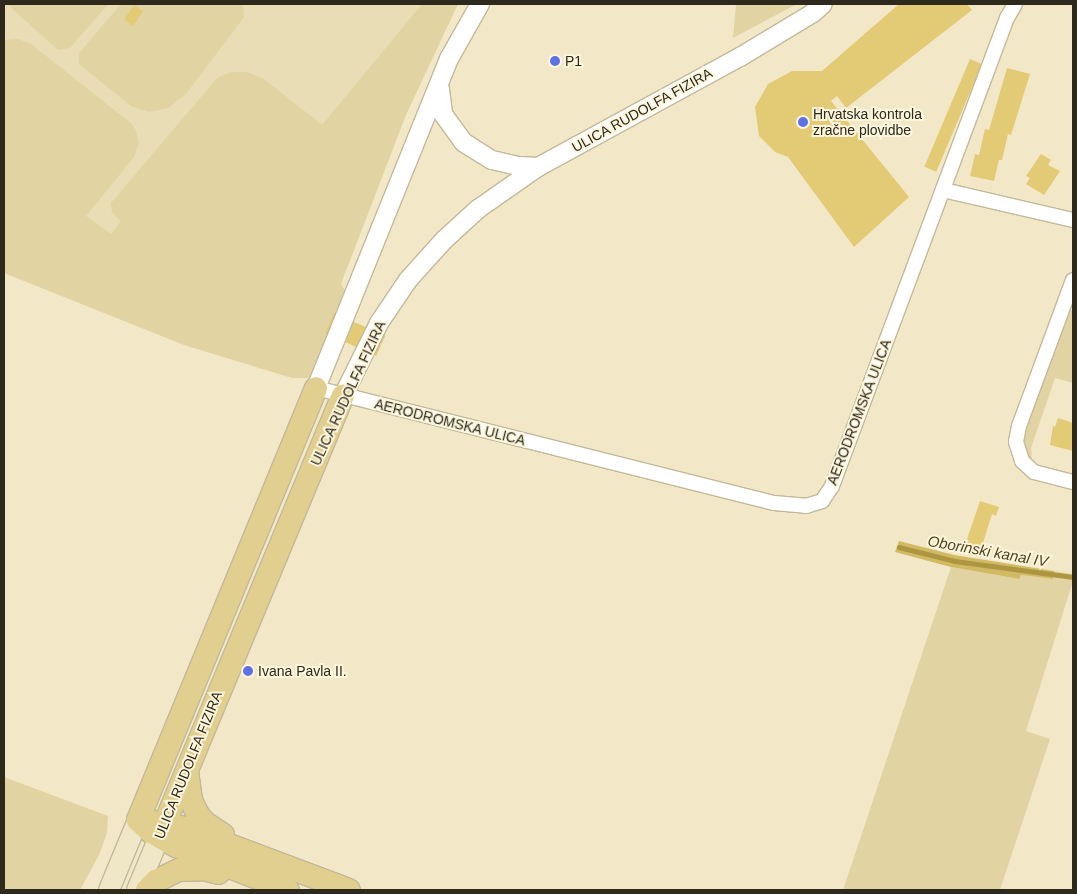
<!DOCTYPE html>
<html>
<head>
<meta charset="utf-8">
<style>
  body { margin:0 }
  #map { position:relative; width:1077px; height:894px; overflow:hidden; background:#f2e8c8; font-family:Arial,sans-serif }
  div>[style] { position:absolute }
  .built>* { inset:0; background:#e9ddb6 }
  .green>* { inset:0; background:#e2d3a2 }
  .forest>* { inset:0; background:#d2b964 }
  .stream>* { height:4.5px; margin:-2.25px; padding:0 2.25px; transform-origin:2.25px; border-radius:2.25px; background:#ae9540 }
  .building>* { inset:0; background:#e3ca75; transform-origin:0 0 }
  .roads { filter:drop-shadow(1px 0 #c3b99a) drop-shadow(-1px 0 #c3b99a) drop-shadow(0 1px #c3b99a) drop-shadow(0 -1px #c3b99a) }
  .minor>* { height:14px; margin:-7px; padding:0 7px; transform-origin:7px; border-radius:7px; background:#fff }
  .tertiary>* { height:18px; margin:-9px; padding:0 9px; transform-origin:9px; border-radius:9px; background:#fff }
  .secondary>* { height:20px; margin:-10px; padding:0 10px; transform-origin:10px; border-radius:10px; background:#f0e7c7 }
  .primary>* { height:22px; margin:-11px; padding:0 11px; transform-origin:11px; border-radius:11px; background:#e1cf8f }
  .dots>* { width:14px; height:14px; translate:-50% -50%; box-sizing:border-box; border:2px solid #fef6dc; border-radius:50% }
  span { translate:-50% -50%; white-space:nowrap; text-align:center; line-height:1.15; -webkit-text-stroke:4px #fef6dc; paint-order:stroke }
  .poi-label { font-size:14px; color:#2d291d }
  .left { translate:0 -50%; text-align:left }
  .street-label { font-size:14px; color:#2d291d }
  .water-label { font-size:15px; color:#4f4420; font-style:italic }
  .frame { position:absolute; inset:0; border:5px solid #2d291d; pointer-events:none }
</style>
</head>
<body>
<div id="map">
  <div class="built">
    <div style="clip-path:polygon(4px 4px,451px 4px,291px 362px,4px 263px)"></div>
  </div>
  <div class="green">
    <div style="clip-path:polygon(7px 4px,108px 4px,70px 48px,58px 50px)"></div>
    <div style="clip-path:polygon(121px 4px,243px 4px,244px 17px,186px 94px,168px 108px,149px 112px,131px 106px,79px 64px,79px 53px)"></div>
    <div style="clip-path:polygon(422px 4px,458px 4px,406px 115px,341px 284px,347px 294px,315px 375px,308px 378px,292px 378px,184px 345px,4px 273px,4px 40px,18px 39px,31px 44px,132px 124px,136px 131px,139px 143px,134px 157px,86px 216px,111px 234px,121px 221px,112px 213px,111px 203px,217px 78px,230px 72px,247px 72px,264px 79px,322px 125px)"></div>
    <div style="clip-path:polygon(736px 4px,797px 4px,733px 38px)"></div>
    <div style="clip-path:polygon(1069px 310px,1073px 311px,1073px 383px,1055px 378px,1031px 448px,1032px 461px,1024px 449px,1024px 432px)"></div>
    <div style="clip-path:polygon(951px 567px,1019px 579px,1021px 575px,1052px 579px,1054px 571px,1073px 574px,1073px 581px,1026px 731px,1050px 739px,1000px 890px,843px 890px)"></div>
    <div style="clip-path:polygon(4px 777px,108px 816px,107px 833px,99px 855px,80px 890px,4px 890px)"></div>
  </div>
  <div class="forest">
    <div style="clip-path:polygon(899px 541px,954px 555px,1054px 571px,1053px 579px,1021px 575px,1019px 579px,951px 567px,895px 552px)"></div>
  </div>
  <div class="stream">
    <div style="left:899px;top:547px;width:58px;rotate:14deg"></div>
    <div style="left:955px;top:561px;width:119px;rotate:7.7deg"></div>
  </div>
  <div class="building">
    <div style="clip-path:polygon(899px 4px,967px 4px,972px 10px,846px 108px,837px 96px,831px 101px,909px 197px,854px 247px,788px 157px,775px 152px,759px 136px,755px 107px,768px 84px,792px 71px,822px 71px)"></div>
    <div style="left:134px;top:5px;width:11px;height:18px;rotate:34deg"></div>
    <div style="left:970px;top:59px;width:13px;height:117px;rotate:23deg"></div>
    <div style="clip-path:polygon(1007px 68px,1030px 74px,1011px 135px,1008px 134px,1002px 160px,999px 160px,994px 181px,970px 176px,975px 154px,979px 155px,985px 129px,989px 130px)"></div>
    <div style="clip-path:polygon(1041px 154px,1051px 160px,1048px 165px,1060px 171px,1044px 195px,1026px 184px,1030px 178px,1026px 176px)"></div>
    <div style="left:334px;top:313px;width:56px;height:22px;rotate:24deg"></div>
    <div style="clip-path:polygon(1058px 418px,1073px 423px,1073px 451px,1050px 445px,1053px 426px,1055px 427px)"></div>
    <div style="clip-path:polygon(980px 501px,999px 507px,996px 516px,992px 514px,979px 556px,963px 551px)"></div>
  </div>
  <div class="roads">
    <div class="minor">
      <div style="left:943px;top:190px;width:133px;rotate:13deg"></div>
      <div style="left:1073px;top:280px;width:156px;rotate:110.3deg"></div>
      <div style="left:1019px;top:426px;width:16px;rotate:101deg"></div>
      <div style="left:1016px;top:442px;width:20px;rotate:72deg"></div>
      <div style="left:1022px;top:461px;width:16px;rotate:43deg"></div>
      <div style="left:1034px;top:472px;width:40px;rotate:14.4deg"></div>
      <div style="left:316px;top:388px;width:472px;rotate:14.1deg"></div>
      <div style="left:774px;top:503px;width:32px;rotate:5deg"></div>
      <div style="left:806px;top:506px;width:17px;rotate:-17deg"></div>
      <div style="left:822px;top:501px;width:18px;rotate:-56deg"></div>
      <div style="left:832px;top:486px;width:500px;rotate:-69.5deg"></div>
      <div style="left:1007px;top:18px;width:16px;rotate:-60deg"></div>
    </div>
    <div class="tertiary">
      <div style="left:440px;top:89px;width:25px;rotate:83deg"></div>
      <div style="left:443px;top:114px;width:34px;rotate:54deg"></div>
      <div style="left:463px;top:142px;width:34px;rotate:32deg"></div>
      <div style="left:492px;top:160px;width:28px;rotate:13deg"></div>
      <div style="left:519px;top:166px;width:19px;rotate:3deg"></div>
      <div style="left:316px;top:388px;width:357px;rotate:-68deg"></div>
      <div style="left:450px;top:57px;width:61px;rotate:-60.5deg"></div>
      <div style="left:343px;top:396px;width:81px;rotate:-63.7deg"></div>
      <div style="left:379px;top:323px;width:52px;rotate:-56deg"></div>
      <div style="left:408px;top:280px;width:54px;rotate:-48deg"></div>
      <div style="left:444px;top:240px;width:46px;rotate:-42.4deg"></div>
      <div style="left:478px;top:209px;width:73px;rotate:-35deg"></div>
      <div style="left:538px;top:167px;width:230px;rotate:-28.6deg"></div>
      <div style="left:740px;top:57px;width:85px;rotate:-31.1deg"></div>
      <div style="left:813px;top:13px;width:13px;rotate:-42deg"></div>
    </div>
    <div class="secondary">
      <div style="left:109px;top:890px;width:76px;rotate:-67.5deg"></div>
      <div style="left:137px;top:890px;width:73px;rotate:-67.3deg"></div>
    </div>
    <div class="primary">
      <div style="left:187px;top:771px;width:29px;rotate:82deg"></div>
      <div style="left:191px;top:800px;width:14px;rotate:65deg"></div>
      <div style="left:197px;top:813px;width:11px;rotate:52deg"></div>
      <div style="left:204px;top:822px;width:23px;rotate:34deg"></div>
      <div style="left:138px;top:820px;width:467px;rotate:-67.6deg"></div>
      <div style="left:138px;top:820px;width:18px;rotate:43deg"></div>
      <div style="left:151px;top:832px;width:29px;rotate:29deg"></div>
      <div style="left:176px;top:846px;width:120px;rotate:21.4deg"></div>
      <div style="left:149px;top:821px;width:36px;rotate:11deg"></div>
      <div style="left:184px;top:828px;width:176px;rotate:20.6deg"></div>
      <div style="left:165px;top:823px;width:463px;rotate:-67.4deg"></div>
      <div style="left:147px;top:890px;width:13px;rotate:-45deg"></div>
      <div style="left:156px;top:881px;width:25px;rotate:-26deg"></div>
      <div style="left:179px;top:870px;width:24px;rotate:-2deg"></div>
      <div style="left:203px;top:869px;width:16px;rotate:14deg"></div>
    </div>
  </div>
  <div class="dots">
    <div style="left:555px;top:61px;background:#5d71e8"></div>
    <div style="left:803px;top:122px;background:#5d71e8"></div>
    <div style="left:248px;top:671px;background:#5d71e8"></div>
  </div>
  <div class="poi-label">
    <span class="left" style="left:565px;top:61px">P1</span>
    <span class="left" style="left:813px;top:122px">Hrvatska kontrola<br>zračne plovidbe</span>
    <span class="left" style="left:258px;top:671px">Ivana Pavla II.</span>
  </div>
  <div class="street-label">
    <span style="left:642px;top:110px;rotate:-29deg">ULICA RUDOLFA FIZIRA</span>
    <span style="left:348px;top:393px;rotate:-65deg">ULICA RUDOLFA FIZIRA</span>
    <span style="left:859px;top:412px;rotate:-69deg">AERODROMSKA ULICA</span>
    <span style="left:450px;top:422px;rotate:14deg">AERODROMSKA ULICA</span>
    <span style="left:188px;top:765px;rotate:-68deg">ULICA RUDOLFA FIZIRA</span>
  </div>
  <div class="water-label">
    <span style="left:988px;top:551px;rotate:10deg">Oborinski kanal IV</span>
  </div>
  <div class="frame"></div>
</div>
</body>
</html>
